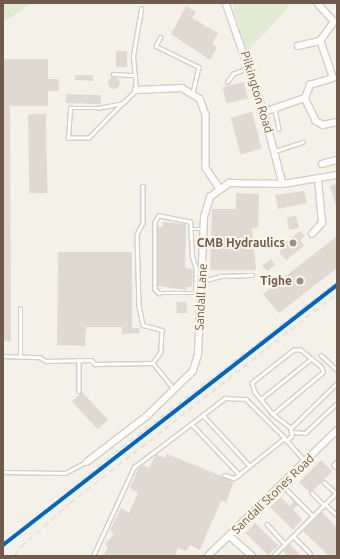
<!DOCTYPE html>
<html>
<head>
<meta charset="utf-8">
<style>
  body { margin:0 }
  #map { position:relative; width:340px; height:559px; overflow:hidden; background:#f4f1e9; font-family:Ubuntu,sans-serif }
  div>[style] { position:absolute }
  .green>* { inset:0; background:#e0ead5 }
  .building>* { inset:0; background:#e0d9d2; transform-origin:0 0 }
  .round { border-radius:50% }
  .roads { filter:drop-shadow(1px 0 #d3cec7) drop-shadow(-1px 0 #d3cec7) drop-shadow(0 1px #d3cec7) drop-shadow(0 -1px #d3cec7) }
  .lane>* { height:2.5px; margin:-1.25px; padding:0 1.25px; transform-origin:1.25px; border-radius:1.25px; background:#fdfdfc }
  .street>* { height:5.5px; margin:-2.75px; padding:0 2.75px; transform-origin:2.75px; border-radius:2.75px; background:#fdfdfc }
  .rail>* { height:1.5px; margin-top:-0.75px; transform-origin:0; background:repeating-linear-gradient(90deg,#e4e2e3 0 6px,transparent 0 10px) }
  .rail-1>* { height:4px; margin:-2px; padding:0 2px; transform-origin:2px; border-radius:2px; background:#0065bd }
  .dots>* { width:11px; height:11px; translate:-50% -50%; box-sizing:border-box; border:2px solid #fcf6e9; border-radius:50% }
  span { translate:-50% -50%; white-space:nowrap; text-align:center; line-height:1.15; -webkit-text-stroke:4px #fcf6e9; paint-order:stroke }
  .street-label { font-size:12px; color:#6e5b4d }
  .poi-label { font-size:12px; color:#6e5b4d; font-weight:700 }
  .right { translate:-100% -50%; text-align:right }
  .frame { position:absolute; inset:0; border:4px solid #6e5b4d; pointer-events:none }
</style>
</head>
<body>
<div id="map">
  <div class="green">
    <div style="clip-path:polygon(3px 3px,31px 3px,3px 23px)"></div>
    <div style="clip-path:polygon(232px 3px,288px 3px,289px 7px,247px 52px)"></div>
  </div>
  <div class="building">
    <div style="clip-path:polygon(186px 6px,196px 12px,192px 18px,218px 33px,212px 44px,217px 47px,210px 60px,171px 34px)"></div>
    <div style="left:116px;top:51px;width:11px;height:16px"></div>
    <div style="clip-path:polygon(3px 59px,48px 59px,48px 79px,58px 79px,59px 91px,48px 91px,48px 106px,10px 106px,11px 341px,3px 341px)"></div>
    <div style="clip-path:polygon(75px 75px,93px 75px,93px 81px,75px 80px)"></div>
    <div class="round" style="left:108px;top:77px;width:12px;height:12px"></div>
    <div style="left:244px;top:82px;width:17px;height:22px;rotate:77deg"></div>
    <div style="left:66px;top:94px;width:35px;height:9px;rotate:2deg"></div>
    <div style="left:252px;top:112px;width:38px;height:22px;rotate:75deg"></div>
    <div style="left:46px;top:114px;width:79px;height:18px;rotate:89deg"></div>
    <div style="clip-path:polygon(337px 184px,337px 206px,336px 206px,330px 186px)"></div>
    <div style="clip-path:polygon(304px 191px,307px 203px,278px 209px,275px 195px)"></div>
    <div style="clip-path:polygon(236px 193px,259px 194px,258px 227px,252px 228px,256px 270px,210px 270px,212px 209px,236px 209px)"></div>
    <div style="clip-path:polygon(296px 216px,299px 228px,289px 230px,287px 217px)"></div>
    <div style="clip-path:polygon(162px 222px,186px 224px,185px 268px,193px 269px,192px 287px,186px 287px,186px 290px,158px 286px,158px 227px,163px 227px)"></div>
    <div style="clip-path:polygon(300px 231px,305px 236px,300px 240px,304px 246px,286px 260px,280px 254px,281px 246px)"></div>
    <div style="clip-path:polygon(337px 236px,337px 268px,279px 313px,263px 294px)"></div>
    <div style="clip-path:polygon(58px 252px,132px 252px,132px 328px,139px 328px,140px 333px,122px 334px,122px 327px,86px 327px,85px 346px,57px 345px)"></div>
    <div style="clip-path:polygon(271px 259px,275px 265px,267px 271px,262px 266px)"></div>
    <div style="clip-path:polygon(176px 302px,186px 302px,187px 313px,177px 313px)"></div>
    <div style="left:82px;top:392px;width:38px;height:14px;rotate:47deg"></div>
    <div style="clip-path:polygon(156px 454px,165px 458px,167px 454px,234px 481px,226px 503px,221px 501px,200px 550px,190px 545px,186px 551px,178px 548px,175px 556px,103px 556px,108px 547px,105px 544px,114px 534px,110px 530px,121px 508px,129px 513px,138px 493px,130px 488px,139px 467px,142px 465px,149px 468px)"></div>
    <div style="left:321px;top:460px;width:16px;height:31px;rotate:45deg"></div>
    <div style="clip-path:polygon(281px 497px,290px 506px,294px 501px,298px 505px,293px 509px,302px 519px,293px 530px,270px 507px)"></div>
    <div style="clip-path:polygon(322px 512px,337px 528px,337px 556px,329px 556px,303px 531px)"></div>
    <div style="left:255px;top:523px;width:32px;height:14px;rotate:44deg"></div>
    <div style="clip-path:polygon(290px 544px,301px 556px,287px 556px,283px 551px)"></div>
  </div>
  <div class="roads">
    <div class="lane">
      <div style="left:161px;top:37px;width:10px;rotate:119deg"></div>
      <div style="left:156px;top:46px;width:48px;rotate:26deg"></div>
      <div style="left:199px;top:67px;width:26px;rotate:103deg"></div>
      <div style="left:113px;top:74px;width:22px;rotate:3deg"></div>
      <div style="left:227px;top:82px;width:10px;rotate:-53deg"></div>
      <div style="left:233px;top:74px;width:15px;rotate:-23deg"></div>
      <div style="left:123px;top:103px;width:49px;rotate:134.2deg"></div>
      <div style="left:89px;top:138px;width:21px;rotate:180deg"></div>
      <div style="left:68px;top:138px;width:30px;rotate:-86deg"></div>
      <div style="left:70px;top:108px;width:28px"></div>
      <div style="left:98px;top:108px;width:25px;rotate:-11deg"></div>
      <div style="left:123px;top:103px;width:18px;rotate:-45deg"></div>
      <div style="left:136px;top:90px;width:34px;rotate:-95deg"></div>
      <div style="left:133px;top:56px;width:48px;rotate:-80.3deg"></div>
      <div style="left:275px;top:109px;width:20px;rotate:79deg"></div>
      <div style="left:275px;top:151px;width:29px;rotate:-18deg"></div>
      <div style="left:143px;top:186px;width:37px;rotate:90deg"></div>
      <div style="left:143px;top:223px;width:13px;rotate:117deg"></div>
      <div style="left:137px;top:235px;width:71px;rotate:88.4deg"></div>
      <div style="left:139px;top:306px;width:19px;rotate:78deg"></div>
      <div style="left:143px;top:325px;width:20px;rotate:15deg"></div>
      <div style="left:162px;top:330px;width:22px;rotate:93deg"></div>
      <div style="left:161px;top:352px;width:14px;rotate:126deg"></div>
      <div style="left:192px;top:229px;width:12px"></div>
      <div style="left:202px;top:281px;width:20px;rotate:-15deg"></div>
      <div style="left:221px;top:276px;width:31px;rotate:-2deg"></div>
      <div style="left:195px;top:293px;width:24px;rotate:-88deg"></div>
      <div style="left:196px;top:269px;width:13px;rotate:-108deg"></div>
      <div style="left:192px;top:257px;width:35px;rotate:-93deg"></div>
      <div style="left:190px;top:222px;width:32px;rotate:-169deg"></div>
      <div style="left:159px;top:216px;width:7px;rotate:124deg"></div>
      <div style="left:155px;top:222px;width:67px;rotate:90deg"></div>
      <div style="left:155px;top:289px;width:6px;rotate:45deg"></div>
      <div style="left:159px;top:293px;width:41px"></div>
      <div style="left:321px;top:355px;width:22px;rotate:43deg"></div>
      <div style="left:3px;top:356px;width:37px;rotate:2deg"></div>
      <div style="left:40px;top:357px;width:7px;rotate:34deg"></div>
      <div style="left:46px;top:361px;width:45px;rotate:-1.3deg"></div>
      <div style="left:91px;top:360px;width:6px;rotate:45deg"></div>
      <div style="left:95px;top:364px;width:58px;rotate:-1deg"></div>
      <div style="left:153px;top:363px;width:33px;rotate:51deg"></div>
      <div style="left:20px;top:357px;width:48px;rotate:-90deg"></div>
      <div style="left:79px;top:360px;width:31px;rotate:90deg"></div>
      <div style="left:261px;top:399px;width:65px;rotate:-38.8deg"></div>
      <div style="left:273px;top:414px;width:65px;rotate:-40deg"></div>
      <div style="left:323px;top:372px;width:5px;rotate:-112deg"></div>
      <div style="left:321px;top:367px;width:26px;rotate:-140deg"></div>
      <div style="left:301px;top:350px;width:7px;rotate:180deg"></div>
      <div style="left:294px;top:350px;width:53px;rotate:141.8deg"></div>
      <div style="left:252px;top:383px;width:9px;rotate:72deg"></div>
      <div style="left:255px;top:392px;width:28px;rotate:51deg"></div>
      <div style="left:273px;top:414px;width:23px;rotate:38deg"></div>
      <div style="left:291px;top:428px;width:8px;rotate:83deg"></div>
      <div style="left:292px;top:436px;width:7px;rotate:135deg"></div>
      <div style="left:203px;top:415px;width:69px;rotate:47.3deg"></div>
      <div style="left:291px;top:428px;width:64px;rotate:-44.4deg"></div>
      <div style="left:293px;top:432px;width:12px;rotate:5deg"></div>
      <div style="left:305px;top:433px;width:44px;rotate:-43.2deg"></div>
      <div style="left:285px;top:438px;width:59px;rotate:141.2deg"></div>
      <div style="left:239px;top:475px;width:70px;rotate:-133.3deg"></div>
      <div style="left:191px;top:424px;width:43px;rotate:-37.4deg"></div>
      <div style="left:225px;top:398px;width:21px;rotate:3deg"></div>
      <div style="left:246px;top:399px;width:55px;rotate:45deg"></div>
      <div style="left:285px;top:438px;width:30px;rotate:49deg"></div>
      <div style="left:337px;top:462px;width:4px;rotate:135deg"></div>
      <div style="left:334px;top:465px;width:4px;rotate:45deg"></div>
      <div style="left:3px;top:472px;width:62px;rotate:0.9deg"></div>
      <div style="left:65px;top:473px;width:24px;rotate:-28deg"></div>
      <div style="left:224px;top:475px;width:10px;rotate:17deg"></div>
      <div style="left:234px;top:478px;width:6px;rotate:-31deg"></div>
      <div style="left:324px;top:482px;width:16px;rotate:43deg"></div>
      <div style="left:282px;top:485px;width:44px;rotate:45deg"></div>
      <div style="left:312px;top:493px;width:17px;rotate:45deg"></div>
      <div style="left:325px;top:504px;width:16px;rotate:43deg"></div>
      <div style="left:267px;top:524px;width:27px;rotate:48deg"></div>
      <div style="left:293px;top:536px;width:24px;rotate:45deg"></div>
      <div style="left:274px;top:555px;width:89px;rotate:-45deg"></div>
      <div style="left:93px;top:556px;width:98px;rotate:-65.3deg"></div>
      <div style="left:134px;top:467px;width:71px;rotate:-37deg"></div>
    </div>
    <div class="street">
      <div style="left:226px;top:3px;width:115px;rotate:70.8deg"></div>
      <div style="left:264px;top:112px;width:74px;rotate:75.2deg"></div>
      <div style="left:298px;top:46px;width:23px;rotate:-13deg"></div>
      <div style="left:320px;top:41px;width:24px;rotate:-54deg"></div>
      <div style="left:334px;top:22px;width:25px;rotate:-132deg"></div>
      <div style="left:136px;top:90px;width:46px;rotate:-2.5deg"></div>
      <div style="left:182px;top:88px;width:21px;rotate:31deg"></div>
      <div style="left:200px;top:99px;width:17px;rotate:69deg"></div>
      <div style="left:206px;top:115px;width:53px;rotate:90deg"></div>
      <div style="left:206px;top:168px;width:23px;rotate:56deg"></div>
      <div style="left:305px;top:98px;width:14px;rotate:-69deg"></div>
      <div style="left:310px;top:85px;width:24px;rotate:-17deg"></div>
      <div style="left:333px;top:78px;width:39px;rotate:-109deg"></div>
      <div style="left:305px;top:98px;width:25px;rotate:64deg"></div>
      <div style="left:316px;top:121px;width:8px;rotate:30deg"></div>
      <div style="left:323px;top:125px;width:14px;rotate:-12deg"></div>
      <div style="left:264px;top:112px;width:43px;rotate:-18.9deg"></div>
      <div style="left:322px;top:164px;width:16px;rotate:-15deg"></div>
      <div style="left:312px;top:234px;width:15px;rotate:-48deg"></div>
      <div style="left:322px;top:223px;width:44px;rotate:-95.2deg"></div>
      <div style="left:87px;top:462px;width:76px;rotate:-37.5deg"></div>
      <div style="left:147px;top:416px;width:64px;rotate:-44.4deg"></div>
      <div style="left:193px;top:371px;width:17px;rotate:-73deg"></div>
      <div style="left:198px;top:355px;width:138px;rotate:-87.5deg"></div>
      <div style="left:204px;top:217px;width:21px;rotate:-73deg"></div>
      <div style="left:210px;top:197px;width:24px;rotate:-36deg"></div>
      <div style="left:229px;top:183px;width:54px;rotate:1.1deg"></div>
      <div style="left:283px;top:184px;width:55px;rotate:-9.5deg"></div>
      <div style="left:230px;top:536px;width:30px;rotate:42deg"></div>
      <div style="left:208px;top:556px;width:180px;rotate:-44.3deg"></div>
    </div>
  </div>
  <div class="rail">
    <div style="left:20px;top:532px;width:121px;rotate:-40deg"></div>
    <div style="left:113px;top:454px;width:282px;rotate:-37.5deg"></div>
    <div style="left:21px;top:547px;width:66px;rotate:-41.9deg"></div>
    <div style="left:70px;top:503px;width:339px;rotate:-38.1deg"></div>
    <div style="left:14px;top:556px;width:16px;rotate:-52deg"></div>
  </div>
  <div class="rail-1">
    <div style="left:3px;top:545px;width:423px;rotate:-37.9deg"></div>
  </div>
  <div class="dots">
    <div style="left:293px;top:243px;background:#9d9084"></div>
    <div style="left:300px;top:281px;background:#9d9084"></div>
  </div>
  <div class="street-label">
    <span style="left:257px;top:92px;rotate:73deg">Pilkington Road</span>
    <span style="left:201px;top:297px;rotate:-87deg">Sandall Lane</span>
    <span style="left:273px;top:494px;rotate:-44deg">Sandall Stones Road</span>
  </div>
  <div class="poi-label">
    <span class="right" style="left:285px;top:243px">CMB Hydraulics</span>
    <span class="right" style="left:292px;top:281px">Tighe</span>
  </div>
  <div class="frame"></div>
</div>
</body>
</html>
